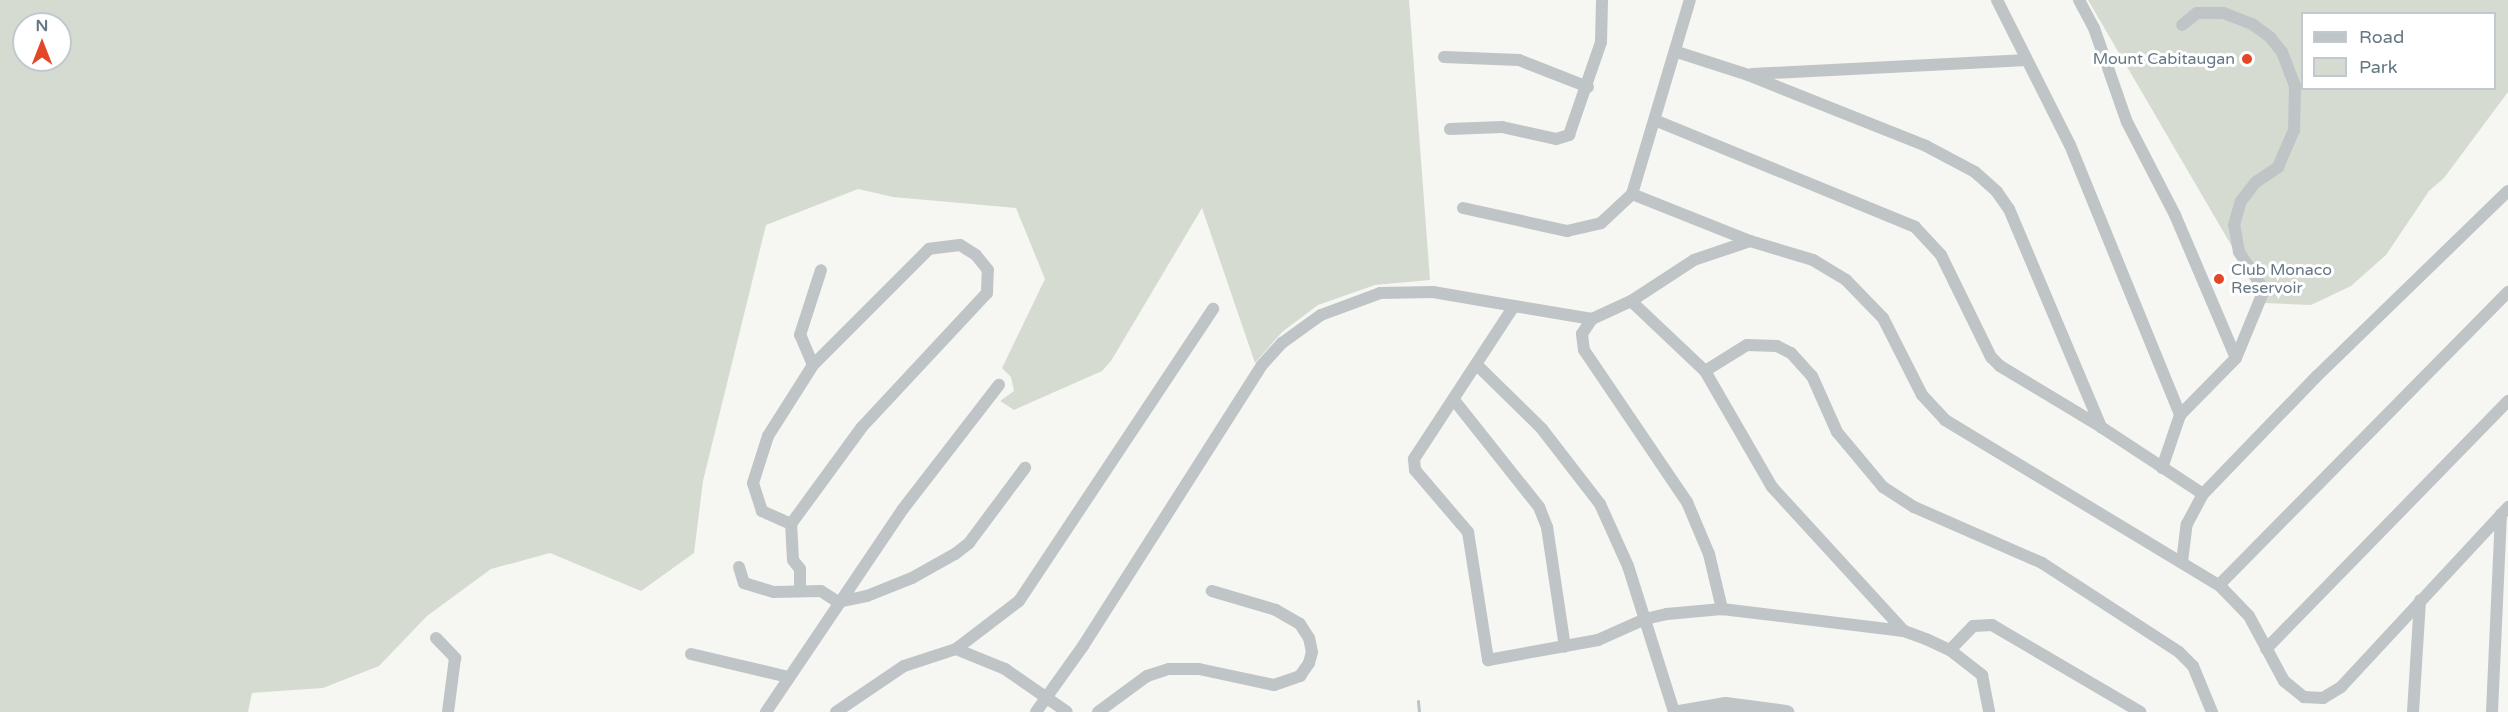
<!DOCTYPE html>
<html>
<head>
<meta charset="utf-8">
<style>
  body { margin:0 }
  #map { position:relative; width:2508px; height:712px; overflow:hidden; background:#f6f6f3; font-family:"Varela Round",sans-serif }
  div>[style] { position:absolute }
  .green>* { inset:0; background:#d6dbd2 }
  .stream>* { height:3px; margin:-1.5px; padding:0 1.5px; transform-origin:1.5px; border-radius:1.5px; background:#b6c4c7 }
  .minor>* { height:12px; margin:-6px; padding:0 6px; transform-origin:6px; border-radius:6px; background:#bfc4c7 }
  .tertiary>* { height:15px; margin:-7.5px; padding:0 7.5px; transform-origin:7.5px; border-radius:7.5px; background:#bfc4c7 }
  .dots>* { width:16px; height:16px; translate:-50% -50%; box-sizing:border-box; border:3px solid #fff; border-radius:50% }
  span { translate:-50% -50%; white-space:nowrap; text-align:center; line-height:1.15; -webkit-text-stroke:6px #fff; paint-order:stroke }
  .poi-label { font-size:16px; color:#657884 }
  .right { translate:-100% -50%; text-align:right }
  .left { translate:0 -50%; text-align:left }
  .legend { position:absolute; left:2301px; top:12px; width:195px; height:78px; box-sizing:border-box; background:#fff; border:2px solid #c1c9ce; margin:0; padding:8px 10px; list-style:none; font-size:18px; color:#657884 }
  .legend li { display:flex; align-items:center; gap:12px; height:30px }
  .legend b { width:30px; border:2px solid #c1c9ce }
  .north { position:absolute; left:12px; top:12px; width:60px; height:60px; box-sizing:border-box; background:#fff; border:2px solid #c1c9ce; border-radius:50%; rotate:0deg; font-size:16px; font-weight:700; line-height:24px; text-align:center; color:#657884 }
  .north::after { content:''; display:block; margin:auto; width:21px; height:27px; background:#e34726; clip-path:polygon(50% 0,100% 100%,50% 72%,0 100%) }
</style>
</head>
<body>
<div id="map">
  <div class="green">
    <div style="clip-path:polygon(evenodd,0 0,1409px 0,1430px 280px,1375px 285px,1318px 305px,1282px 332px,1255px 363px,1202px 208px,1111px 361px,1102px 371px,1014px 410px,1000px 401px,1014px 391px,1011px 377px,1002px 368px,1045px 279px,1016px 208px,893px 197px,858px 189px,766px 225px,703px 481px,694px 553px,641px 591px,550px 553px,491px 569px,427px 616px,379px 666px,323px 688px,252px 693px,248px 712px,0 712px,0 0,24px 24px,60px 24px,60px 60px,24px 60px,24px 24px)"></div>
    <div style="clip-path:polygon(evenodd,2088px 0,2508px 0,2508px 92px,2444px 178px,2429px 191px,2386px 255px,2351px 286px,2311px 305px,2265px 303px,2088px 0,2302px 14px,2494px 14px,2494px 88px,2302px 88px,2302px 14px)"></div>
  </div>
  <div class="stream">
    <div style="left:1418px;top:701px;width:11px;rotate:85deg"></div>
  </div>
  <div class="minor">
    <div style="left:1997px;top:0;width:162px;rotate:63.3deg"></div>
    <div style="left:2070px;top:145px;width:292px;rotate:67.8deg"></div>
    <div style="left:2079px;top:0;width:32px;rotate:62deg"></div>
    <div style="left:2094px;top:28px;width:100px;rotate:70.7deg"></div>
    <div style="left:2127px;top:122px;width:105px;rotate:62.7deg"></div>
    <div style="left:2175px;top:215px;width:155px;rotate:66.9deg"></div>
    <div style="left:1677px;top:52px;width:75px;rotate:17.9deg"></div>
    <div style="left:1748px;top:75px;width:192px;rotate:21.7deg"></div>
    <div style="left:1926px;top:146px;width:55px;rotate:28deg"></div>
    <div style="left:1975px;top:172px;width:30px;rotate:42deg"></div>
    <div style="left:1997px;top:192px;width:21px;rotate:55deg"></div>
    <div style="left:2009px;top:209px;width:237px;rotate:67.1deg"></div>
    <div style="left:2101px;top:427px;width:122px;rotate:33.3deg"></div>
    <div style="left:1444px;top:57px;width:75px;rotate:2.3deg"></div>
    <div style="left:1519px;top:60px;width:74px;rotate:21.4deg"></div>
    <div style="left:1752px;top:74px;width:275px;rotate:-2.9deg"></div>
    <div style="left:1657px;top:121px;width:279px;rotate:22.3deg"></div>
    <div style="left:1915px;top:227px;width:38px;rotate:47deg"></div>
    <div style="left:1941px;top:255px;width:114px;rotate:63.9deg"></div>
    <div style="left:1991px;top:357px;width:13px;rotate:45deg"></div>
    <div style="left:2000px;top:366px;width:118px;rotate:31.1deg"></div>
    <div style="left:1450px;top:129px;width:52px;rotate:-2.2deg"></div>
    <div style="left:1502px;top:127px;width:55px;rotate:12.5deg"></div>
    <div style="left:1556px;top:139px;width:14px;rotate:-17deg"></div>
    <div style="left:1569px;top:135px;width:98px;rotate:-71deg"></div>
    <div style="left:1601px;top:42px;width:42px;rotate:-88.6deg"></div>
    <div style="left:1632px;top:194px;width:127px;rotate:21.7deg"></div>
    <div style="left:1750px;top:241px;width:66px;rotate:16.8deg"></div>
    <div style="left:1813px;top:260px;width:39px;rotate:31deg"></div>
    <div style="left:1846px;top:280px;width:53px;rotate:45.8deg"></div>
    <div style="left:1883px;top:318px;width:86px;rotate:63.1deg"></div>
    <div style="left:1922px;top:395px;width:34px;rotate:47deg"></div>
    <div style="left:1945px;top:420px;width:320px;rotate:31.1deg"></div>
    <div style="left:2219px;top:585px;width:43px;rotate:45.9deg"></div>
    <div style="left:2249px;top:616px;width:74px;rotate:61.7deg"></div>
    <div style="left:2284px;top:681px;width:26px;rotate:39deg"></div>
    <div style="left:2304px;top:697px;width:19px;rotate:3deg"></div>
    <div style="left:2323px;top:698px;width:21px;rotate:-31deg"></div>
    <div style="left:2341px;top:687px;width:246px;rotate:-47.1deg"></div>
    <div style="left:1463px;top:208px;width:107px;rotate:12.5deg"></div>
    <div style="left:1567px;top:231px;width:35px;rotate:-13deg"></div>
    <div style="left:1601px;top:223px;width:42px;rotate:-43.1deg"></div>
    <div style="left:1632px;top:194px;width:202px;rotate:-73.4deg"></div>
    <div style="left:1750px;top:241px;width:59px;rotate:161.3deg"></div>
    <div style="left:1694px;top:260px;width:75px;rotate:146.9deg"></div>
    <div style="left:1631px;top:301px;width:102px;rotate:43.4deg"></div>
    <div style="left:1705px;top:371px;width:134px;rotate:60deg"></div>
    <div style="left:1772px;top:487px;width:195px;rotate:47.5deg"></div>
    <div style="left:1631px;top:301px;width:43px;rotate:155.2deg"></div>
    <div style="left:1592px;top:319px;width:79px;rotate:-170.5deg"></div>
    <div style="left:1514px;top:306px;width:183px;rotate:123.2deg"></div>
    <div style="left:1414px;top:459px;width:11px;rotate:85deg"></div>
    <div style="left:1415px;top:470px;width:82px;rotate:49.5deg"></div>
    <div style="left:1468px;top:532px;width:130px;rotate:81.1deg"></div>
    <div style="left:1488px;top:660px;width:112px;rotate:-10.3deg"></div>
    <div style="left:1598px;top:640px;width:51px;rotate:-24.1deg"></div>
    <div style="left:1645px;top:619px;width:23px;rotate:-13deg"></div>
    <div style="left:1667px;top:614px;width:55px;rotate:-5.2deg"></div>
    <div style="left:1722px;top:609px;width:183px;rotate:6.9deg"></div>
    <div style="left:1904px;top:631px;width:23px;rotate:20deg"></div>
    <div style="left:1926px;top:639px;width:26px;rotate:25deg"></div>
    <div style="left:1950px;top:650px;width:41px;rotate:38deg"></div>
    <div style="left:1982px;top:675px;width:38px;rotate:79deg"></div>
    <div style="left:1592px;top:319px;width:18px;rotate:124deg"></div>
    <div style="left:1582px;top:334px;width:16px;rotate:83deg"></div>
    <div style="left:1584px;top:350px;width:184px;rotate:55.9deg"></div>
    <div style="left:1687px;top:502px;width:56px;rotate:67.1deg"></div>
    <div style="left:1709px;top:554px;width:57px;rotate:76.7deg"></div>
    <div style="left:1478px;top:366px;width:90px;rotate:44.5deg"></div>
    <div style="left:1542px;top:429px;width:95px;rotate:52.3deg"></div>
    <div style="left:1600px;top:504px;width:68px;rotate:65.7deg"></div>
    <div style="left:1628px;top:566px;width:153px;rotate:72.5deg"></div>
    <div style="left:1705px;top:371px;width:49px;rotate:-31.8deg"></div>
    <div style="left:1747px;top:345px;width:30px;rotate:2deg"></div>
    <div style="left:1777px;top:346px;width:16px;rotate:27deg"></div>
    <div style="left:1791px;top:353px;width:31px;rotate:48deg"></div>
    <div style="left:1812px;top:376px;width:61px;rotate:65.9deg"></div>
    <div style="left:1837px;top:432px;width:72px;rotate:50.1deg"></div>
    <div style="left:1883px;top:487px;width:37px;rotate:33deg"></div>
    <div style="left:1914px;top:507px;width:140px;rotate:23.6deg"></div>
    <div style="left:2042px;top:563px;width:163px;rotate:33deg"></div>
    <div style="left:2179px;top:652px;width:20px;rotate:45deg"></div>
    <div style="left:2193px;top:666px;width:50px;rotate:67.6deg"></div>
    <div style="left:1454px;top:400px;width:137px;rotate:51.5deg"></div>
    <div style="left:1539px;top:507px;width:22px;rotate:68deg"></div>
    <div style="left:1547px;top:527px;width:121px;rotate:81.5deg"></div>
    <div style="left:2162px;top:468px;width:56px;rotate:-71.2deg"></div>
    <div style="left:2180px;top:415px;width:80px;rotate:-45.5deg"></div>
    <div style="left:2236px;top:358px;width:74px;rotate:-67.6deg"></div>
    <div style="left:2264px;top:290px;width:45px;rotate:-123.3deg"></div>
    <div style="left:2239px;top:252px;width:27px;rotate:-100deg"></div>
    <div style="left:2234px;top:225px;width:25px;rotate:-74deg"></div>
    <div style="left:2241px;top:201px;width:24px;rotate:-52deg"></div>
    <div style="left:2256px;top:182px;width:27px;rotate:-34deg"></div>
    <div style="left:2278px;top:167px;width:40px;rotate:-66.6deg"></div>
    <div style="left:2294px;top:130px;width:44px;rotate:-88.7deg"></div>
    <div style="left:2295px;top:86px;width:36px;rotate:-111deg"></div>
    <div style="left:2282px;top:52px;width:19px;rotate:-129deg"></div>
    <div style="left:2270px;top:37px;width:22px;rotate:-144deg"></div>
    <div style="left:2252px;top:24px;width:31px;rotate:-159deg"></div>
    <div style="left:2223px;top:13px;width:26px;rotate:180deg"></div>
    <div style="left:2197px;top:13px;width:19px;rotate:141deg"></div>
    <div style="left:791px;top:524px;width:32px;rotate:-156deg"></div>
    <div style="left:762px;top:511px;width:29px;rotate:-108deg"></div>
    <div style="left:753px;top:483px;width:49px;rotate:-72.3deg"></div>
    <div style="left:768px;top:436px;width:84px;rotate:-57.6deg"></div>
    <div style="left:813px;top:365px;width:33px;rotate:-113deg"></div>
    <div style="left:800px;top:335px;width:68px;rotate:-72.1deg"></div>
    <div style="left:2182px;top:562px;width:38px;rotate:-83deg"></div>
    <div style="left:2187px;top:524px;width:34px;rotate:-62deg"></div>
    <div style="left:2203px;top:494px;width:164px;rotate:-46deg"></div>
    <div style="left:2317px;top:376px;width:266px;rotate:-44.1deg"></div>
    <div style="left:739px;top:567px;width:17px;rotate:73deg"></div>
    <div style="left:744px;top:583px;width:31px;rotate:17deg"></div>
    <div style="left:774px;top:592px;width:47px;rotate:-1.2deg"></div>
    <div style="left:821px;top:591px;width:20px;rotate:33deg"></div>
    <div style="left:838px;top:602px;width:30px;rotate:-12deg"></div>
    <div style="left:867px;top:596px;width:48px;rotate:-21.8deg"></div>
    <div style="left:912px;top:578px;width:49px;rotate:-29.2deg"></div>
    <div style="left:955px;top:554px;width:18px;rotate:-38deg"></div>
    <div style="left:969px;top:543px;width:94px;rotate:-53.3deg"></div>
    <div style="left:2219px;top:585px;width:412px;rotate:-45.4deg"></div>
    <div style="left:800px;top:591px;width:22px;rotate:-90deg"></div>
    <div style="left:800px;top:569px;width:11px;rotate:-128deg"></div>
    <div style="left:793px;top:560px;width:36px;rotate:-93deg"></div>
    <div style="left:791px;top:524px;width:120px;rotate:-53.8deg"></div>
    <div style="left:862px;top:427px;width:183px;rotate:-47deg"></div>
    <div style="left:987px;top:293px;width:23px;rotate:-88deg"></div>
    <div style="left:988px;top:270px;width:19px;rotate:-129deg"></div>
    <div style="left:976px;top:255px;width:19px;rotate:-148deg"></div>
    <div style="left:960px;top:245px;width:31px;rotate:173deg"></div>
    <div style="left:929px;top:249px;width:164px;rotate:135deg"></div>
    <div style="left:436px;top:638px;width:28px;rotate:46deg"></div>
    <div style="left:455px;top:658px;width:54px;rotate:97.4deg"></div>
    <div style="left:956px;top:649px;width:53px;rotate:22.2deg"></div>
    <div style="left:1005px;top:669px;width:75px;rotate:34.7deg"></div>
    <div style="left:2266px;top:649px;width:347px;rotate:-45.7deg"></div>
    <div style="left:1950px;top:650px;width:33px;rotate:-46deg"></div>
    <div style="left:1973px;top:626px;width:19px;rotate:-3deg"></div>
    <div style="left:1992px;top:625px;width:172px;rotate:30.4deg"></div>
    <div style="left:691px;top:654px;width:100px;rotate:13.3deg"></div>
    <div style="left:766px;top:712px;width:245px;rotate:-56deg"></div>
    <div style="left:903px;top:509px;width:157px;rotate:-52.3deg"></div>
    <div style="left:836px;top:712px;width:82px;rotate:-34.1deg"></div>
    <div style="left:904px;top:666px;width:55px;rotate:-18.1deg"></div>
    <div style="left:956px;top:649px;width:79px;rotate:-37.3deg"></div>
    <div style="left:1019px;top:601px;width:351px;rotate:-56.4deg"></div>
    <div style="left:1036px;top:712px;width:81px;rotate:-54.5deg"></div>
    <div style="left:1083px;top:646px;width:333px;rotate:-57.5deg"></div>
    <div style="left:1262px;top:365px;width:30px;rotate:-48deg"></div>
    <div style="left:1282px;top:343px;width:48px;rotate:-35.7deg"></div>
    <div style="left:1321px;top:315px;width:63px;rotate:-20.4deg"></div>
    <div style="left:1380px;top:293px;width:53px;rotate:-1.1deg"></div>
    <div style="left:1433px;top:292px;width:82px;rotate:9.8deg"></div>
    <div style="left:1098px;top:712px;width:61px;rotate:-36.3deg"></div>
    <div style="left:1147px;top:676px;width:23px;rotate:-18deg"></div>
    <div style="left:1169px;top:669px;width:30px"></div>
    <div style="left:1199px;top:669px;width:77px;rotate:12deg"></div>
    <div style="left:1274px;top:685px;width:28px;rotate:-19deg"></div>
    <div style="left:1300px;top:676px;width:16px;rotate:-55deg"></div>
    <div style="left:1309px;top:663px;width:11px;rotate:-75deg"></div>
    <div style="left:1312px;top:652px;width:14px;rotate:-102deg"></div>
    <div style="left:1309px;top:638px;width:17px;rotate:-123deg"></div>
    <div style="left:1300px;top:624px;width:28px;rotate:-150deg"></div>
    <div style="left:1276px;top:610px;width:67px;rotate:-163.5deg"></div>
    <div style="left:2413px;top:712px;width:112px;rotate:-86.4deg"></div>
    <div style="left:2492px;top:712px;width:198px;rotate:-87.4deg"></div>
  </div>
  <div class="tertiary">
    <div style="left:1679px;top:712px;width:47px;rotate:-9.9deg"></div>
    <div style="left:1725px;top:704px;width:62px;rotate:7.5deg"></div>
  </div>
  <div class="dots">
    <div style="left:2247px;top:59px;background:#e34726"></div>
    <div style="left:2219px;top:279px;background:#e34726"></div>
  </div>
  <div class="poi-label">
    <span class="right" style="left:2235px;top:59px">Mount Cabitaugan</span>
    <span class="left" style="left:2231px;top:279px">Club Monaco<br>Reservoir</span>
  </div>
  <ul class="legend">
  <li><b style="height:8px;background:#bfc4c7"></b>Road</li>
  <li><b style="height:16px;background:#d6dbd2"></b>Park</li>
  </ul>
  <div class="north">N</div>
</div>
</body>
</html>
